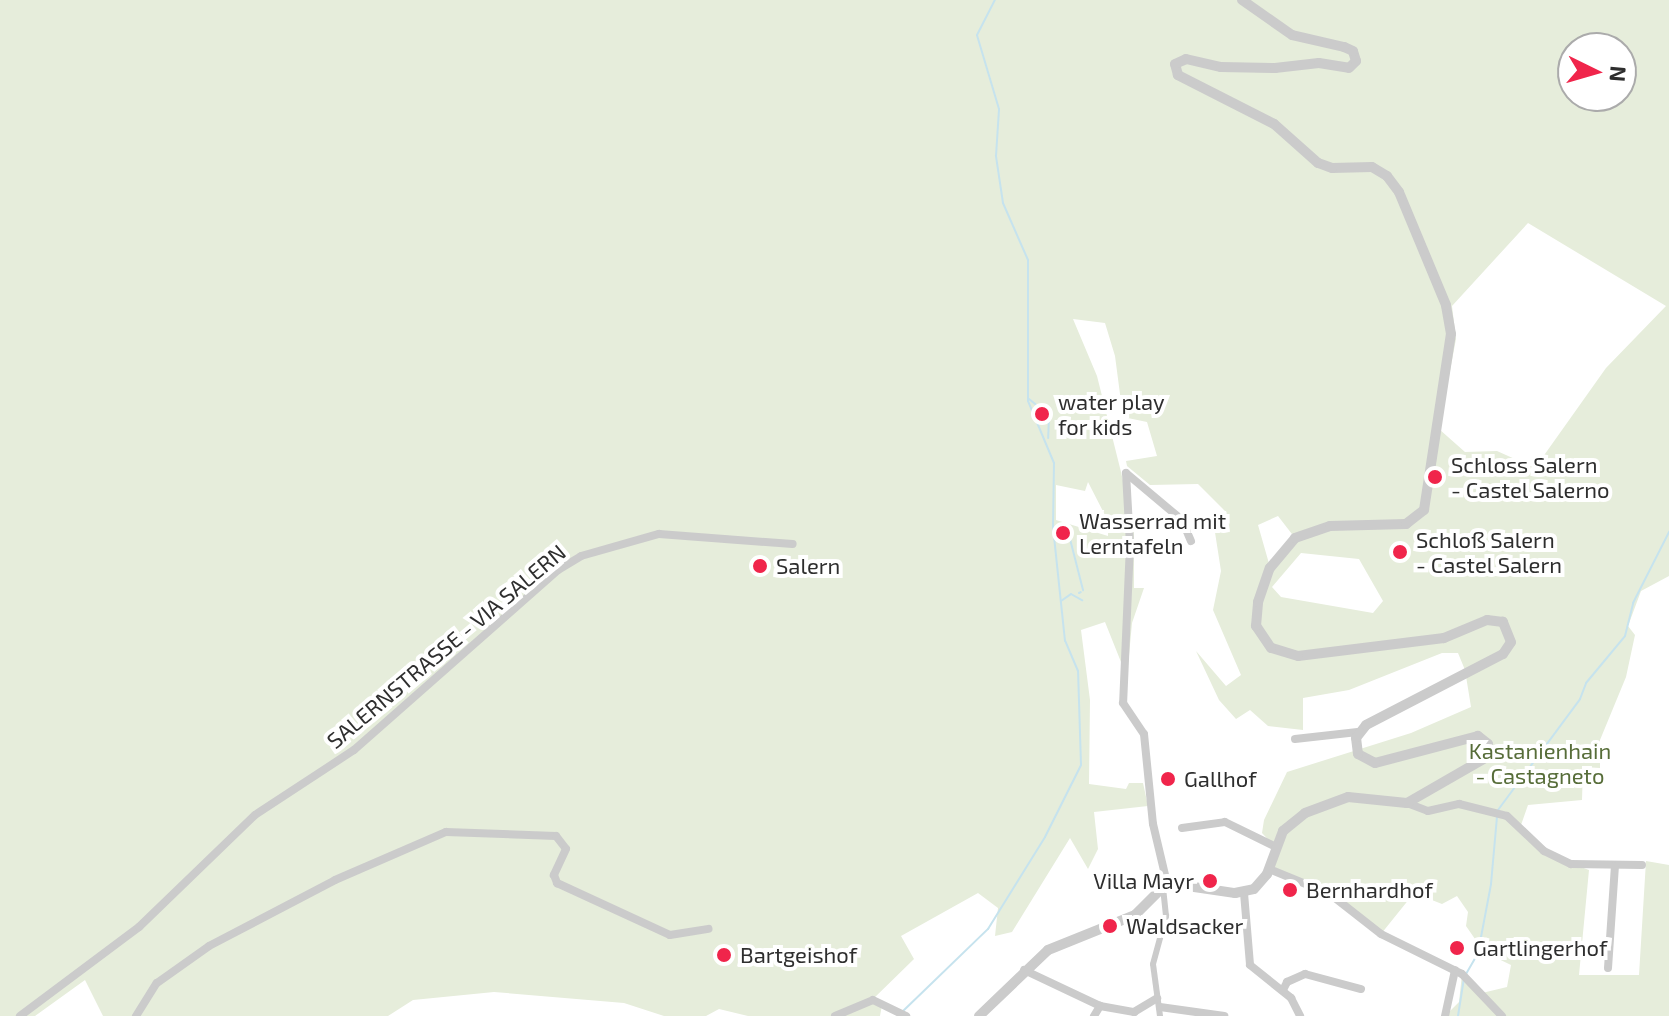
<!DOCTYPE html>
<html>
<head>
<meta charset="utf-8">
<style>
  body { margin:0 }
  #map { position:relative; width:1669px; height:1016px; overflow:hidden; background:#fff; font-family:"Exo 2",sans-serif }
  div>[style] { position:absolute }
  .green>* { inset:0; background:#e6eddb }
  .stream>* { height:2px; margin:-1px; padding:0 1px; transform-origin:1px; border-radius:1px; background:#c6e3ee }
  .pedestrian>* { height:6px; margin:-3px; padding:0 3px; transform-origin:3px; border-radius:3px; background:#cbcbcb }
  .minor>* { height:8px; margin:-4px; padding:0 4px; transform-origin:4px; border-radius:4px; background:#cbcbcb }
  .tertiary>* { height:10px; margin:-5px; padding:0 5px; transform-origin:5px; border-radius:5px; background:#cbcbcb }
  .dots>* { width:22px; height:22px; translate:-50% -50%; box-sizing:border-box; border:4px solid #fff; border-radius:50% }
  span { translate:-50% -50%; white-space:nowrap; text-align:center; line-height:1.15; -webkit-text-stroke:8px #fff; paint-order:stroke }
  .poi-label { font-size:22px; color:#2e2e2e }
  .left { translate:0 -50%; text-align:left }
  .right { translate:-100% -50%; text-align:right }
  .street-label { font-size:22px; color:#2e2e2e }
  .park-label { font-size:22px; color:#576d39 }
  .north { position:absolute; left:1557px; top:32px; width:80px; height:80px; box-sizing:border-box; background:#fff; border:2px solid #ababab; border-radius:50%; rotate:95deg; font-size:22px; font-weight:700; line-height:32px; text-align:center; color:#2e2e2e }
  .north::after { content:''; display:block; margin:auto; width:28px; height:36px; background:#f0254b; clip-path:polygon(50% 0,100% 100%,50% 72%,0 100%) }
</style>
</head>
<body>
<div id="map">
  <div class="green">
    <div style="clip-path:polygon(evenodd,0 0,1669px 0,1669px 576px,1641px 591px,1628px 626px,1635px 635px,1626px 677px,1600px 740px,1600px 768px,1583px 767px,1582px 800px,1528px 805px,1521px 825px,1543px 853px,1589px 870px,1579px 975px,1639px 975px,1646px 861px,1669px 865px,1669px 1016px,1445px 1016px,1459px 1002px,1462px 974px,1482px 993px,1507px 987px,1511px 965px,1484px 952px,1466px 926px,1468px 912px,1457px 896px,1442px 904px,1414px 893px,1381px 934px,1330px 894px,1269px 869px,1275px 847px,1262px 833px,1264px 820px,1287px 772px,1411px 733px,1471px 707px,1465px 670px,1458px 653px,1442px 653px,1349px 690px,1303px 698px,1303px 730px,1268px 726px,1250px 710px,1236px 719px,1219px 700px,1196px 651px,1226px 686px,1241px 675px,1213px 610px,1221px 571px,1214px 526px,1227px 513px,1198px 484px,1150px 485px,1127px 466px,1126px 461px,1157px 456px,1147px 422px,1123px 417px,1115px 356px,1105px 323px,1073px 319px,1097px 376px,1121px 472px,1134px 530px,1134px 588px,1144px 588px,1132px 623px,1127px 677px,1105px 622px,1081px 630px,1090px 700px,1089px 784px,1126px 789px,1129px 783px,1143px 783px,1148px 806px,1094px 812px,1098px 849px,1088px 869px,1070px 838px,1012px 932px,995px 936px,998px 908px,978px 893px,901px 936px,914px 959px,870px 1002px,882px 1005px,880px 1016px,748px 1016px,719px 1009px,706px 1016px,664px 1016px,624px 1003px,494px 992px,413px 1000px,388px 1016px,103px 1016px,85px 980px,35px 1016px,0 1016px,0 0,1573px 48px,1621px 48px,1621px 96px,1573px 96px,1573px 48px,0 0,1528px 223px,1666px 306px,1606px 368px,1535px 468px,1497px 451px,1465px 452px,1439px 429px,1456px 339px,1452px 306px,1528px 223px,0 0,1088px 482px,1108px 521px,1108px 536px,1056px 520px,1056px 485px,1085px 491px,1088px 482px,0 0,1278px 516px,1295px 538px,1270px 567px,1258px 525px,1278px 516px,0 0,1301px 553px,1359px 559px,1383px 601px,1373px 613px,1281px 597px,1272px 587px,1301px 553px)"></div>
  </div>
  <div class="stream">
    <div style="left:1029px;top:399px;width:26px;rotate:39deg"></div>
    <div style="left:1049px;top:415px;width:23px;rotate:92deg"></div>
    <div style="left:1054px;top:528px;width:19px;rotate:35deg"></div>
    <div style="left:1070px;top:539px;width:53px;rotate:75.7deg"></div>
    <div style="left:1079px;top:593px;width:2px;rotate:-27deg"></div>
    <div style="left:1061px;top:601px;width:12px;rotate:-35deg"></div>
    <div style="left:1071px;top:594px;width:13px;rotate:29deg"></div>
    <div style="left:1498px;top:810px;width:138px;rotate:-53.5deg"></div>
    <div style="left:1580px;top:699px;width:17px;rotate:-69deg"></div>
    <div style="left:1586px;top:683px;width:61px;rotate:-50.3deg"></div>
    <div style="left:1625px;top:636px;width:34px;rotate:-76deg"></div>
    <div style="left:1633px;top:603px;width:80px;rotate:-63.1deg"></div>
    <div style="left:1466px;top:974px;width:24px;rotate:-60deg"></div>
    <div style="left:1478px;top:953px;width:70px;rotate:-79.3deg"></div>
    <div style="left:1491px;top:884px;width:67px;rotate:-84.9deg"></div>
    <div style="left:902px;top:1012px;width:120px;rotate:-44deg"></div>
    <div style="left:988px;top:929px;width:108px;rotate:-58.2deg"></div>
    <div style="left:1045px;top:837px;width:80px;rotate:-63.4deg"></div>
    <div style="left:1081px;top:765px;width:94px;rotate:-91.8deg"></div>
    <div style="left:1078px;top:671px;width:33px;rotate:-113deg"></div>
    <div style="left:1065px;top:641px;width:115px;rotate:-96deg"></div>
    <div style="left:1053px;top:527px;width:64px;rotate:-89.1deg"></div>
    <div style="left:1054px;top:463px;width:67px;rotate:-112.8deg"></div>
    <div style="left:1028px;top:401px;width:141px;rotate:-90deg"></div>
    <div style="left:1028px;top:260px;width:62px;rotate:-113.7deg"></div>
    <div style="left:1003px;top:203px;width:48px;rotate:-98.5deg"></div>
    <div style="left:996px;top:156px;width:47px;rotate:-86.3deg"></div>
    <div style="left:999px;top:109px;width:77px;rotate:-106.6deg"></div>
    <div style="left:977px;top:35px;width:39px;rotate:-63deg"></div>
    <div style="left:1458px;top:1016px;width:36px;rotate:-81deg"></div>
  </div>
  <div class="pedestrian">
    <div style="left:1160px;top:1016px;width:52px;rotate:-97.7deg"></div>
    <div style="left:1153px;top:964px;width:50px;rotate:-74.8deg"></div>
    <div style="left:1166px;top:916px;width:29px;rotate:-96deg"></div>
  </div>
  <div class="minor">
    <div style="left:1126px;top:473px;width:72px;rotate:86.8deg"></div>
    <div style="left:1130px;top:545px;width:158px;rotate:92.5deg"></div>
    <div style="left:1123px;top:703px;width:37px;rotate:56deg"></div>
    <div style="left:1144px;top:734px;width:90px;rotate:84.3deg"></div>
    <div style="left:1153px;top:824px;width:61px;rotate:76.7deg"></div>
    <div style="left:1126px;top:473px;width:73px;rotate:40deg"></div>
    <div style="left:1182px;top:520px;width:23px;rotate:67deg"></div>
    <div style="left:1295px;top:739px;width:63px;rotate:-6.3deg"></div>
    <div style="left:1407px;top:803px;width:22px;rotate:21deg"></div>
    <div style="left:1428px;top:811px;width:32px;rotate:-13deg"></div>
    <div style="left:1459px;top:804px;width:49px;rotate:14deg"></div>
    <div style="left:1507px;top:816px;width:51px;rotate:43.4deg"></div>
    <div style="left:1544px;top:851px;width:30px;rotate:26deg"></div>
    <div style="left:1571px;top:864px;width:71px;rotate:0.8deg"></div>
    <div style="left:1182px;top:828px;width:43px;rotate:-7.9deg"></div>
    <div style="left:1225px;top:822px;width:57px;rotate:26.1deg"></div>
    <div style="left:1269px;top:869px;width:66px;rotate:22.3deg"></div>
    <div style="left:1330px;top:894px;width:65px;rotate:38.1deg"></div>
    <div style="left:1381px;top:934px;width:90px;rotate:26.3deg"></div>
    <div style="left:1462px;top:974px;width:58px;rotate:46.4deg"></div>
    <div style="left:1244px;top:893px;width:72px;rotate:85.2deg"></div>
    <div style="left:1250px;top:965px;width:53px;rotate:38.8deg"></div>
    <div style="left:1291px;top:998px;width:20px;rotate:63deg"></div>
    <div style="left:1608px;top:968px;width:102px;rotate:-86.1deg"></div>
    <div style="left:1024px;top:970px;width:84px;rotate:25.3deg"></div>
    <div style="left:1283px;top:990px;width:9px;rotate:-63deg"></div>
    <div style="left:1287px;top:982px;width:20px;rotate:-24deg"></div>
    <div style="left:1305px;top:974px;width:58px;rotate:15deg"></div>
    <div style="left:1160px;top:1007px;width:65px;rotate:8deg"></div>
    <div style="left:20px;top:1016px;width:149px;rotate:-36.8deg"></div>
    <div style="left:139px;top:927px;width:161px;rotate:-44deg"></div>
    <div style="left:255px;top:815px;width:118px;rotate:-33.3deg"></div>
    <div style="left:354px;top:750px;width:272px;rotate:-41.4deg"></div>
    <div style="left:558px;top:570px;width:27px;rotate:-31deg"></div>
    <div style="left:581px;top:556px;width:81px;rotate:-15.8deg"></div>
    <div style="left:659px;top:534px;width:134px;rotate:4.3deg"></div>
    <div style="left:136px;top:1016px;width:39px;rotate:-58deg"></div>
    <div style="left:157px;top:983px;width:64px;rotate:-35.4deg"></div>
    <div style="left:209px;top:946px;width:142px;rotate:-27.6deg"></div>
    <div style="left:335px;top:880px;width:121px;rotate:-23.4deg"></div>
    <div style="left:446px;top:832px;width:110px;rotate:2.1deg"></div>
    <div style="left:556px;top:836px;width:16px;rotate:52deg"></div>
    <div style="left:566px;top:849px;width:29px;rotate:115deg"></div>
    <div style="left:554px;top:875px;width:9px;rotate:69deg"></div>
    <div style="left:557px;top:883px;width:124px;rotate:24.7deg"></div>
    <div style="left:670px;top:935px;width:39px;rotate:-9deg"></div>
    <div style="left:835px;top:1016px;width:41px;rotate:-22.8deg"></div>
    <div style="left:873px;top:1000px;width:37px;rotate:26deg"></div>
    <div style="left:1094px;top:1016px;width:12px;rotate:-59deg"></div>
    <div style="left:1100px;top:1006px;width:35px;rotate:10deg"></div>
    <div style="left:1134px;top:1012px;width:27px;rotate:-31deg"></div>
    <div style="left:1445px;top:1016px;width:47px;rotate:-77.7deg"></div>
  </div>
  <div class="tertiary">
    <div style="left:979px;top:1016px;width:95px;rotate:-43.7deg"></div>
    <div style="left:1048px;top:950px;width:94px;rotate:-21.9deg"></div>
    <div style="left:1135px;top:915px;width:45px;rotate:-45deg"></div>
    <div style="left:1167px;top:883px;width:69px;rotate:8.4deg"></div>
    <div style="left:1235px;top:893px;width:19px;rotate:-12deg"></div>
    <div style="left:1254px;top:889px;width:20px;rotate:-49deg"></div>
    <div style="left:1267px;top:874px;width:46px;rotate:-69.6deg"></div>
    <div style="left:1283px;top:831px;width:28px;rotate:-39deg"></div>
    <div style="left:1305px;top:813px;width:46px;rotate:-20.4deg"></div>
    <div style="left:1348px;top:797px;width:59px;rotate:5.8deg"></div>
    <div style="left:1407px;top:803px;width:92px;rotate:-29.9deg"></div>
    <div style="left:1487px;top:757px;width:13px;rotate:-86deg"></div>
    <div style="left:1488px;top:744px;width:13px;rotate:-141deg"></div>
    <div style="left:1478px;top:736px;width:106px;rotate:165.3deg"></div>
    <div style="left:1375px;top:763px;width:19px;rotate:-152deg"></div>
    <div style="left:1358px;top:754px;width:16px;rotate:-97deg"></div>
    <div style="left:1356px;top:738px;width:16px;rotate:-52deg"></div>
    <div style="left:1366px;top:725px;width:154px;rotate:-27.4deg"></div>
    <div style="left:1503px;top:654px;width:14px;rotate:-56deg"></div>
    <div style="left:1511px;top:642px;width:22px;rotate:-112deg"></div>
    <div style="left:1503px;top:622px;width:16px;rotate:-173deg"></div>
    <div style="left:1487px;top:620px;width:47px;rotate:157.3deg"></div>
    <div style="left:1444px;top:638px;width:147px;rotate:173deg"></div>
    <div style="left:1298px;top:656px;width:28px;rotate:-163deg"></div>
    <div style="left:1271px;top:648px;width:27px;rotate:-124deg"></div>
    <div style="left:1256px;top:626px;width:24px;rotate:-85deg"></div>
    <div style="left:1258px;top:602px;width:36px;rotate:-71deg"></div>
    <div style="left:1270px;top:568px;width:39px;rotate:-50deg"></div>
    <div style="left:1295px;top:538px;width:37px;rotate:-19deg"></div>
    <div style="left:1330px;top:526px;width:76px;rotate:-1.5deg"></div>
    <div style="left:1406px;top:524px;width:23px;rotate:-38deg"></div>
    <div style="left:1424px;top:510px;width:178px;rotate:-81.3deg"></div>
    <div style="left:1451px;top:334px;width:29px;rotate:-100deg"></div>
    <div style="left:1446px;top:305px;width:122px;rotate:-112.6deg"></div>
    <div style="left:1399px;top:192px;width:20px;rotate:-127deg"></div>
    <div style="left:1387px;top:176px;width:17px;rotate:-149deg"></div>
    <div style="left:1372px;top:167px;width:40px;rotate:178.6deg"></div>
    <div style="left:1332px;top:168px;width:15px;rotate:-160deg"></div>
    <div style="left:1318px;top:163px;width:59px;rotate:-138.4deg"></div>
    <div style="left:1274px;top:124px;width:108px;rotate:-153deg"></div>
    <div style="left:1178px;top:75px;width:11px;rotate:-105deg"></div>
    <div style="left:1175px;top:64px;width:12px;rotate:-24deg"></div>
    <div style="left:1186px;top:59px;width:36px;rotate:13deg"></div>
    <div style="left:1221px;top:67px;width:54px;rotate:1.1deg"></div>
    <div style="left:1275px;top:68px;width:44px;rotate:-6.5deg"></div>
    <div style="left:1319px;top:63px;width:30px;rotate:9deg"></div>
    <div style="left:1349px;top:68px;width:10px;rotate:-45deg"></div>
    <div style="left:1356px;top:61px;width:10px;rotate:-107deg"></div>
    <div style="left:1353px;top:51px;width:10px;rotate:-156deg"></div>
    <div style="left:1344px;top:47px;width:53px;rotate:-167deg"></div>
    <div style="left:1292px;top:35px;width:61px;rotate:-145deg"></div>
  </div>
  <div class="dots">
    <div style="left:1042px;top:414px;background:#f0254b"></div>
    <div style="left:1435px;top:477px;background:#f0254b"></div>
    <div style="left:1063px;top:533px;background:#f0254b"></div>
    <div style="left:1400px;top:552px;background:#f0254b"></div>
    <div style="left:760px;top:566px;background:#f0254b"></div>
    <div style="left:1168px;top:779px;background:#f0254b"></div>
    <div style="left:1210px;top:881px;background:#f0254b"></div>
    <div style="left:1290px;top:890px;background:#f0254b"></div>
    <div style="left:1110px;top:926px;background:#f0254b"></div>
    <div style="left:1457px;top:948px;background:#f0254b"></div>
    <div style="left:724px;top:955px;background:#f0254b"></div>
  </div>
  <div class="poi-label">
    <span class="left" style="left:1058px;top:414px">water play<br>for kids</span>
    <span class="left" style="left:1451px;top:477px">Schloss Salern<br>- Castel Salerno</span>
    <span class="left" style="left:1079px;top:533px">Wasserrad mit<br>Lerntafeln</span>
    <span class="left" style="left:1416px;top:552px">Schloß Salern<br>- Castel Salern</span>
    <span class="left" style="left:776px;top:566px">Salern</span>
    <span class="left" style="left:1184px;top:779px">Gallhof</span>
    <span class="right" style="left:1194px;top:881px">Villa Mayr</span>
    <span class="left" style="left:1306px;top:890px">Bernhardhof</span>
    <span class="left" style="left:1126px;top:926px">Waldsacker</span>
    <span class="left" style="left:1473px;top:948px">Gartlingerhof</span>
    <span class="left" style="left:740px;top:955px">Bartgeishof</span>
  </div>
  <div class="street-label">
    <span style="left:446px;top:646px;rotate:-40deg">SALERNSTRASSE - VIA SALERN</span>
  </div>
  <div class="park-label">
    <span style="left:1540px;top:763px">Kastanienhain<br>- Castagneto</span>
  </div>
  <div class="north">N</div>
</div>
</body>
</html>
